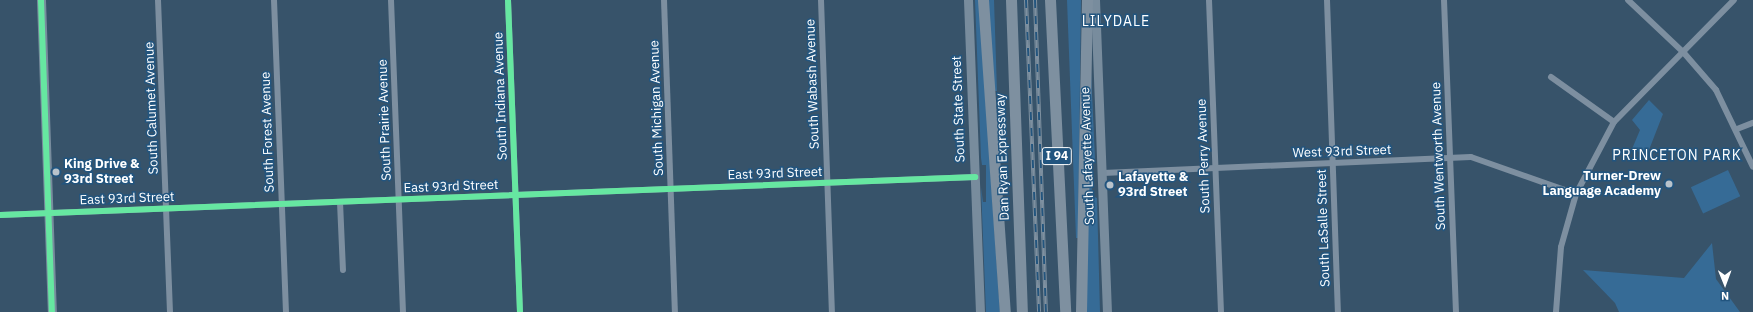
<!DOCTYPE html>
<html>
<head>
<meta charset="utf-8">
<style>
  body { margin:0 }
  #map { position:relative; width:1753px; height:312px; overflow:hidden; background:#37536a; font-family:"IBM Plex Sans",sans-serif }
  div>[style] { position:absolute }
  .green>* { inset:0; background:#366b96; transform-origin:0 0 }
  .street>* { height:6px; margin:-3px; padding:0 3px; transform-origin:3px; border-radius:3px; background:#7d8fa0 }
  .secondary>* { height:9px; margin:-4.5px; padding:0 4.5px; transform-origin:4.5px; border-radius:4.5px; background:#788c9d }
  .highway>* { height:11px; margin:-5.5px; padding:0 5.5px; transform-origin:5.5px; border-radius:5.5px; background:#7e90a0 }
  .rail>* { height:4px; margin-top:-2px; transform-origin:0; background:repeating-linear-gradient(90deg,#22557f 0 8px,#7e90a0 0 16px); box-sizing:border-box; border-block:1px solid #7e90a0 }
  .cycleway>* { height:6px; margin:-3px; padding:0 3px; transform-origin:3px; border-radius:3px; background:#66e7a1 }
  .dots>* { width:11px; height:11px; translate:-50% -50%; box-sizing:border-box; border:2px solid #22557f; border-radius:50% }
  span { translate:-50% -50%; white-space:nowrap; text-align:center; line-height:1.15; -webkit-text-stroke:3px #22557f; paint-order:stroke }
  .shield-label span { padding:1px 3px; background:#22557f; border:1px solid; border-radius:3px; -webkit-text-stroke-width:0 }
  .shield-label { font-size:12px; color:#fff; font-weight:700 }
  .street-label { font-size:13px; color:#fff }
  .poi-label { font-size:13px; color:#fff; font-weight:700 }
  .left { translate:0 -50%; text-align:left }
  .right { translate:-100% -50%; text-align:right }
  .neighbourhood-label { font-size:14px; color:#fff; letter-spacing:1px }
  .north { position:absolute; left:1705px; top:264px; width:40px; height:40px; -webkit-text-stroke:3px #22557f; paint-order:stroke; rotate:179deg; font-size:11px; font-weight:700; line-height:16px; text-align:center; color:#fff }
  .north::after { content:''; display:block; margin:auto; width:14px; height:18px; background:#fff; clip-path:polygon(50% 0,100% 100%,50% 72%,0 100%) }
</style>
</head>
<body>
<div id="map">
  <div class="green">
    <div style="clip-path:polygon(975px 0,979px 0,1000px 312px,986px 312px,981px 187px,983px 202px,986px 202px,986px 165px,982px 165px,981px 158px)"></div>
    <div style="clip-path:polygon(987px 0,994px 0,997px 91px,994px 91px)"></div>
    <div style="clip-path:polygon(1067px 0,1081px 0,1078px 238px,1076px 238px)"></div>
    <div style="clip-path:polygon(1090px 49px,1095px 159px,1091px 160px,1092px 196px,1097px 198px,1100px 312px,1085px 312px)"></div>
    <div style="clip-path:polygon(1649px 100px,1663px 114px,1647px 155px,1632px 149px,1640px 130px,1632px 120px)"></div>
    <div style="left:1728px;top:170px;width:29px;height:41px;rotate:65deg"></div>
    <div style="clip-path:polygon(1712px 243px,1716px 279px,1740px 312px,1619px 312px,1615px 303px,1583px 270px,1684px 278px)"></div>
  </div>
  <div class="street">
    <div style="left:158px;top:0;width:312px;rotate:87.8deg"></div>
    <div style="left:274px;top:0;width:312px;rotate:87.8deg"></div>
    <div style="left:391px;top:0;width:312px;rotate:87.8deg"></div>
    <div style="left:508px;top:0;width:312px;rotate:87.8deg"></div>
    <div style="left:664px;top:0;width:312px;rotate:88deg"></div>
    <div style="left:821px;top:0;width:312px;rotate:88deg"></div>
    <div style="left:1209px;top:0;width:312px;rotate:87.8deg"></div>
    <div style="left:1327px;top:0;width:312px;rotate:88deg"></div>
    <div style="left:1444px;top:0;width:312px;rotate:87.8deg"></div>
    <div style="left:1628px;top:0;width:77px;rotate:43.4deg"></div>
    <div style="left:1684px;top:53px;width:49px;rotate:49.1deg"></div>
    <div style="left:1716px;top:90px;width:85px;rotate:64.3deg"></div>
    <div style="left:1551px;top:77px;width:77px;rotate:35.5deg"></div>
    <div style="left:1737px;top:129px;width:17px;rotate:-21deg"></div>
    <div style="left:1103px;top:173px;width:368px;rotate:-2.5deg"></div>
    <div style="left:1471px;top:157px;width:111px;rotate:19.4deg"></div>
    <div style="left:340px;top:202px;width:68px;rotate:87.5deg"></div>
    <div style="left:0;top:215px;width:976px;rotate:-2.23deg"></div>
    <div style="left:1556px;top:312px;width:65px;rotate:-85.6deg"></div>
    <div style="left:1561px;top:247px;width:55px;rotate:-74.2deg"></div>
    <div style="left:1576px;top:194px;width:81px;rotate:-62.2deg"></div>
    <div style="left:1614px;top:122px;width:171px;rotate:-45.5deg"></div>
  </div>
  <div class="secondary">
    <div style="left:41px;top:0;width:312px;rotate:88deg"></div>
    <div style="left:968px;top:0;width:312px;rotate:87.8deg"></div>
    <div style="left:1095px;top:0;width:312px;rotate:87.8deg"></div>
  </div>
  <div class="highway">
    <div style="left:983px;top:0;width:313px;rotate:86deg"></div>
    <div style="left:1011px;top:0;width:312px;rotate:88deg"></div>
    <div style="left:1050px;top:0;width:312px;rotate:87.2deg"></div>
    <div style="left:1081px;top:312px;width:312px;rotate:-88.9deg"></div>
  </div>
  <div class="rail">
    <div style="left:1026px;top:0;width:312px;rotate:87.6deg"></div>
    <div style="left:1035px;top:0;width:312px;rotate:88deg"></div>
  </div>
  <div class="cycleway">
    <div style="left:41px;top:0;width:312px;rotate:88deg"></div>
    <div style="left:508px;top:0;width:312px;rotate:87.8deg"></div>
    <div style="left:0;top:215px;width:976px;rotate:-2.23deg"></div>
  </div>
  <div class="dots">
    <div style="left:56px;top:172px;background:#b9c3cb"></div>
    <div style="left:1669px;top:184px;background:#b9c3cb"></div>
    <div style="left:1110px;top:185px;background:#b9c3cb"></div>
  </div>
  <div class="shield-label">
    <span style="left:1057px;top:156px">I 94</span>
  </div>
  <div class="street-label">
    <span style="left:813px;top:84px;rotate:-92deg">South Wabash Avenue</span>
    <span style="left:501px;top:96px;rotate:-92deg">South Indiana Avenue</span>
    <span style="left:152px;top:108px;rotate:-92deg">South Calumet Avenue</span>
    <span style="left:657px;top:108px;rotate:-92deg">South Michigan Avenue</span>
    <span style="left:959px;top:109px;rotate:-92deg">South State Street</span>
    <span style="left:385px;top:120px;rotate:-92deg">South Prairie Avenue</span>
    <span style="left:268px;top:132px;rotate:-92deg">South Forest Avenue</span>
    <span style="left:1342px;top:152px;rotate:-2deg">West 93rd Street</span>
    <span style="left:1088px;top:156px;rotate:-92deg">South Lafayette Avenue</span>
    <span style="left:1204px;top:156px;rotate:-92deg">South Perry Avenue</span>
    <span style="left:1439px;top:156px;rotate:-92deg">South Wentworth Avenue</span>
    <span style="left:1003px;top:157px;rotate:-92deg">Dan Ryan Expressway</span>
    <span style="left:775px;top:174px;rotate:-2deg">East 93rd Street</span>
    <span style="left:451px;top:187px;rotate:-2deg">East 93rd Street</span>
    <span style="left:127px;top:199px;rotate:-2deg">East 93rd Street</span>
    <span style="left:1324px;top:228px;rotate:-92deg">South LaSalle Street</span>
  </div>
  <div class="poi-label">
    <span class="left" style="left:64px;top:172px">King Drive &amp;<br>93rd Street</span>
    <span class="right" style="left:1661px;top:184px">Turner-Drew<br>Language Academy</span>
    <span class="left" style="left:1118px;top:185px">Lafayette &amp;<br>93rd Street</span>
  </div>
  <div class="neighbourhood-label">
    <span style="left:1116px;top:21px">LILYDALE</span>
    <span style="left:1677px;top:155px">PRINCETON PARK</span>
  </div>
  <div class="north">N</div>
</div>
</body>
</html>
